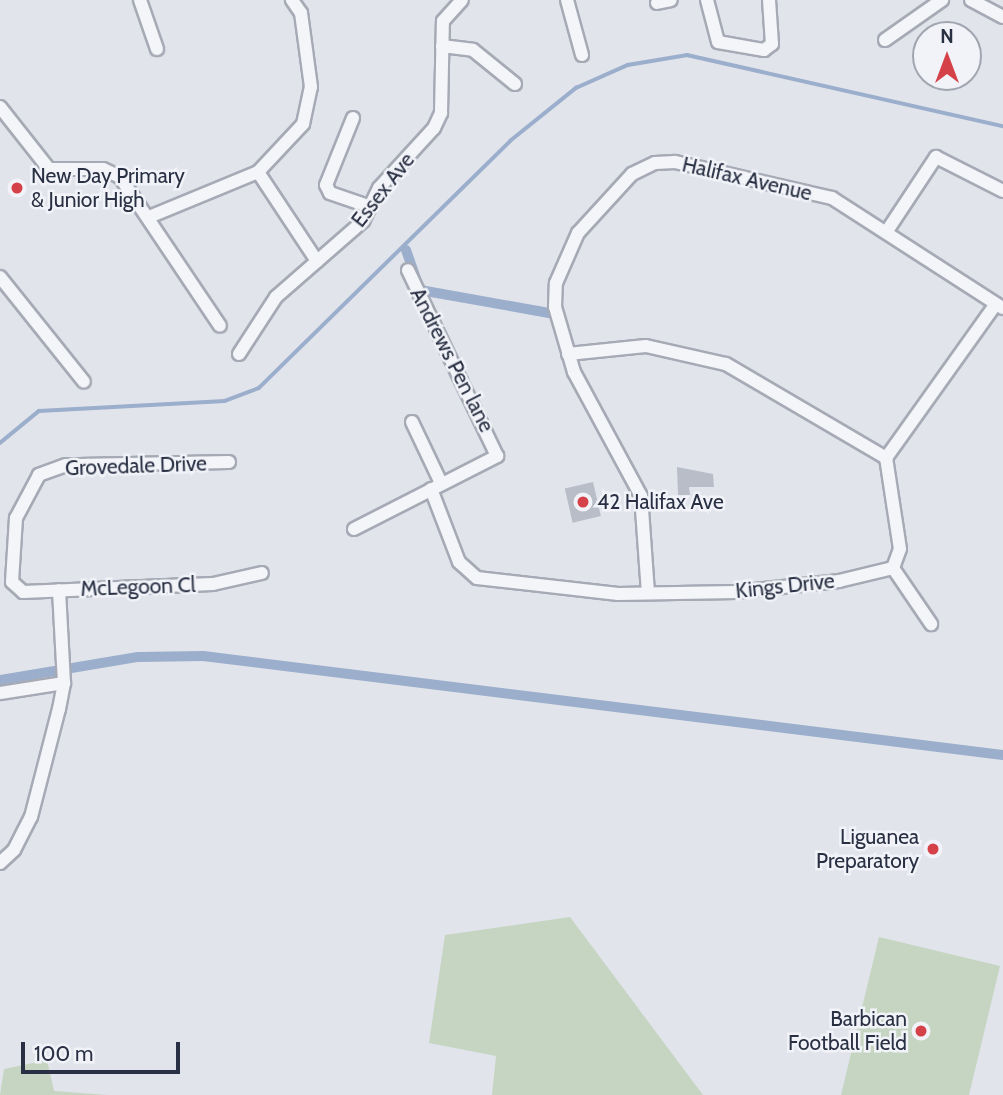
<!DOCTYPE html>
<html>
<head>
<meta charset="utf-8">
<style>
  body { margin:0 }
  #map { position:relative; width:1003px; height:1095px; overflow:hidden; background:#e1e4eb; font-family:Cabin,sans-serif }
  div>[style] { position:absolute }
  .green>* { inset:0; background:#c5d5c2 }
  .stream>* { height:3.5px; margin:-1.75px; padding:0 1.75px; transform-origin:1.75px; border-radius:1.75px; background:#9baecc }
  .canal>* { height:10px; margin:-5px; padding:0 5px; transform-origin:5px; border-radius:5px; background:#9baecc }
  .building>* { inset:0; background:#b8bdc8; transform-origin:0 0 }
  .roads { filter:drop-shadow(2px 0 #a6aab5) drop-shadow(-2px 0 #a6aab5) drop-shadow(0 2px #a6aab5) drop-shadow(0 -2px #a6aab5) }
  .minor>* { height:12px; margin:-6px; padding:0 6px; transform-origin:6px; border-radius:6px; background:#f4f5f9 }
  .dots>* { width:19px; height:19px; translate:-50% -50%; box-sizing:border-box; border:4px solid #f1f3f8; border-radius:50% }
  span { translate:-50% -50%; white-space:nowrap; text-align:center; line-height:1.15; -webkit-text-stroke:5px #f1f3f8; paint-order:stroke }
  .poi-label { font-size:21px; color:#293043 }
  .left { translate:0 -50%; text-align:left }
  .right { translate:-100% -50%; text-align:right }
  .street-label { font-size:21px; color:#293043 }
  .north { position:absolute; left:912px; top:21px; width:70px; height:70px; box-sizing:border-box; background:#f1f3f8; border:2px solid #a1a5b0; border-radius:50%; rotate:0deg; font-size:19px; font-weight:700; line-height:28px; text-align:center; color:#293043 }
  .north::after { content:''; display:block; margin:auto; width:24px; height:32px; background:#d54149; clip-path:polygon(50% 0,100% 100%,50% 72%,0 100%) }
  .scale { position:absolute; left:21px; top:1042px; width:159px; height:32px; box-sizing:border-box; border:4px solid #293043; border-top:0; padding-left:9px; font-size:21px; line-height:24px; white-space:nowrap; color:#293043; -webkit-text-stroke:5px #f1f3f8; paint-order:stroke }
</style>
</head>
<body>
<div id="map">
  <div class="green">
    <div style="clip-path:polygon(570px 917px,703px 1095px,492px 1095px,496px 1056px,429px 1043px,445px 935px)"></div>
    <div style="clip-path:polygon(879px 937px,1000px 966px,969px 1095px,841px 1095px)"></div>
    <div style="clip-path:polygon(47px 1060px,54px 1091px,107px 1095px,0 1095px,4px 1069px)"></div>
  </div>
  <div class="stream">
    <div style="left:0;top:443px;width:50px;rotate:-39.4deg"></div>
    <div style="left:39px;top:411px;width:186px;rotate:-3.1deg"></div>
    <div style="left:225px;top:401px;width:36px;rotate:-21deg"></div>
    <div style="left:259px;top:388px;width:352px;rotate:-44.5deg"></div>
    <div style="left:510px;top:141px;width:85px;rotate:-38.8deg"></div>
    <div style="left:576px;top:88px;width:57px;rotate:-23.9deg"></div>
    <div style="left:628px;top:65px;width:60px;rotate:-9.6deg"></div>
    <div style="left:687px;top:55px;width:324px;rotate:12.7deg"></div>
  </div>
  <div class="canal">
    <div style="left:406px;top:250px;width:42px;rotate:70.7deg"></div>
    <div style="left:420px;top:290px;width:131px;rotate:10.1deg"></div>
    <div style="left:0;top:680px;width:140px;rotate:-9.5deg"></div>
    <div style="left:138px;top:657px;width:65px;rotate:-0.9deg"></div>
    <div style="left:203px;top:656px;width:806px;rotate:7.05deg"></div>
  </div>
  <div class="building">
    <div style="clip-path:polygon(677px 467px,713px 474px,714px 487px,689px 487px,690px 495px,678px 495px)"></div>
    <div style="left:593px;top:482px;width:35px;height:29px;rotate:77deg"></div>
  </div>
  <div class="roads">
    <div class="minor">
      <div style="left:140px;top:0;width:52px;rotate:70.9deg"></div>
      <div style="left:567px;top:0;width:57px;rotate:74.7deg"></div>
      <div style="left:707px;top:0;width:43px;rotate:75.3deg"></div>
      <div style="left:718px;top:42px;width:47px;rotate:9.9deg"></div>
      <div style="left:764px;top:50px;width:10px;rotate:-37deg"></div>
      <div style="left:772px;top:44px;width:44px;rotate:-93.9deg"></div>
      <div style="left:971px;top:0;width:36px;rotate:28deg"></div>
      <div style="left:657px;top:3px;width:14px;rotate:-12deg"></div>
      <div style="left:885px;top:40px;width:70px;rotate:-35.1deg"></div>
      <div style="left:442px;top:46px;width:31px;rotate:7deg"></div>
      <div style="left:473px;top:50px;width:54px;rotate:39deg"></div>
      <div style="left:0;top:107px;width:79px;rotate:51.7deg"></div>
      <div style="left:49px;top:169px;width:54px"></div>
      <div style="left:103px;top:169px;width:19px;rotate:25deg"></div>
      <div style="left:120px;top:177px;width:179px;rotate:56.1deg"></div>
      <div style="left:353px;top:118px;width:72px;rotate:111.9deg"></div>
      <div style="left:326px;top:185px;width:9px;rotate:63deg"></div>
      <div style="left:330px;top:193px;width:40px;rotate:18.9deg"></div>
      <div style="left:258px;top:172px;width:107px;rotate:56.5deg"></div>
      <div style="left:149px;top:217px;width:118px;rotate:-22.4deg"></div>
      <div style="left:258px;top:172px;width:66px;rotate:-46.8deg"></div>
      <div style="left:303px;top:124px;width:38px;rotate:-78deg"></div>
      <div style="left:311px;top:87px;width:75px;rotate:-97.7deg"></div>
      <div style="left:301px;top:13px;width:16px;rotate:-125deg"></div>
      <div style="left:887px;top:231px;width:89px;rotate:-56.5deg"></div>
      <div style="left:936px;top:157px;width:75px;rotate:26.9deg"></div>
      <div style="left:0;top:277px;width:134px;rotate:51.3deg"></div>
      <div style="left:239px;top:354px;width:68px;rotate:-57deg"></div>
      <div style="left:276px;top:297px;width:116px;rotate:-41.1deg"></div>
      <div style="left:363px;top:221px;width:37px;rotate:-64deg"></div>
      <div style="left:379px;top:188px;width:81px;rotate:-47.5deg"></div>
      <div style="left:434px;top:128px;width:17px;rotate:-65deg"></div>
      <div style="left:441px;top:113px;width:92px;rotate:-88.8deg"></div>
      <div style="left:443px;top:21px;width:28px;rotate:-48deg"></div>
      <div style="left:568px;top:354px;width:78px;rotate:-5.9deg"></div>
      <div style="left:646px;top:346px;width:82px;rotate:12.7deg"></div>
      <div style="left:726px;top:364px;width:186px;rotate:30.4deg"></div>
      <div style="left:412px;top:422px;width:68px;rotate:64.6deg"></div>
      <div style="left:229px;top:462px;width:163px;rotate:178.9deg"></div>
      <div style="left:66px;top:465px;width:29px;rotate:160deg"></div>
      <div style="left:39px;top:475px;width:49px;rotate:118.1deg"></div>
      <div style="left:16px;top:518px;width:64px;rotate:93.6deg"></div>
      <div style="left:12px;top:582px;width:15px;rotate:42deg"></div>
      <div style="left:23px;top:592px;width:190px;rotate:-2.4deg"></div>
      <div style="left:213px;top:584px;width:50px;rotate:-12.7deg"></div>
      <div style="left:431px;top:489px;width:78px;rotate:69deg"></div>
      <div style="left:459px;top:562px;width:24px;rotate:42deg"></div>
      <div style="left:477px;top:578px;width:142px;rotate:6.5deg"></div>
      <div style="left:618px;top:594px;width:118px;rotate:-1deg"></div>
      <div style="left:736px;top:592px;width:104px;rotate:-6.1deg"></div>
      <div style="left:839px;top:581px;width:56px;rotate:-13.5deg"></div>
      <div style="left:893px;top:568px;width:20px;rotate:-70deg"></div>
      <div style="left:900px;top:549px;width:92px;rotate:-98.7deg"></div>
      <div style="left:886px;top:458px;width:189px;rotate:-54.5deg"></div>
      <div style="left:354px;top:529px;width:161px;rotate:-27deg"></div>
      <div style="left:497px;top:456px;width:206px;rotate:-115.6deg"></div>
      <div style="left:893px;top:568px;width:68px;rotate:55.8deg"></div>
      <div style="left:648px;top:593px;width:97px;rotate:-94.1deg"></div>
      <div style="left:641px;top:496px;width:141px;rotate:-118.4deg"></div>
      <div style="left:574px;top:372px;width:68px;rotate:-106.3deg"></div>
      <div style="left:555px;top:307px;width:24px;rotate:-88deg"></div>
      <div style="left:556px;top:283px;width:55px;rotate:-66.3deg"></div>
      <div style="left:578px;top:233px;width:80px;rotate:-47.5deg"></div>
      <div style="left:632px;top:174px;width:25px;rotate:-26deg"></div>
      <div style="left:655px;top:163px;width:20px;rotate:-3deg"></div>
      <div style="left:675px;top:162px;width:161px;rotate:12.9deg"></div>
      <div style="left:832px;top:198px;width:203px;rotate:32.8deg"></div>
      <div style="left:0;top:693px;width:65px;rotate:-8.9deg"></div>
      <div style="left:0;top:863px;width:19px;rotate:-43deg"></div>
      <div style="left:14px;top:850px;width:37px;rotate:-63deg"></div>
      <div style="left:31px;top:817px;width:112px;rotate:-75.5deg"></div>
      <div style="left:59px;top:709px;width:26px;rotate:-79deg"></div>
      <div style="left:64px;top:683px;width:93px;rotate:-93.1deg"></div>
    </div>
  </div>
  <div class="dots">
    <div style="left:17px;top:188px;background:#d54149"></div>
    <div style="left:583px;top:502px;background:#d54149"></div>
    <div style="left:933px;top:849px;background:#d54149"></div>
    <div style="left:921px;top:1031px;background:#d54149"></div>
  </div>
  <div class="poi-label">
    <span class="left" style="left:31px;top:188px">New Day Primary<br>&amp; Junior High</span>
    <span class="left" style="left:597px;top:502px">42 Halifax Ave</span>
    <span class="right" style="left:919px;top:849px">Liguanea<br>Preparatory</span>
    <span class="right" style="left:907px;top:1031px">Barbican<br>Football Field</span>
  </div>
  <div class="street-label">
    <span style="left:747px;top:179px;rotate:13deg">Halifax Avenue</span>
    <span style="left:383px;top:190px;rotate:-52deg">Essex Ave</span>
    <span style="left:452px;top:360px;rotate:63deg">Andrews Pen lane</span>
    <span style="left:136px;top:466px;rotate:-2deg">Grovedale Drive</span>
    <span style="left:785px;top:586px;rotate:-6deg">Kings Drive</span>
    <span style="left:138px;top:587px;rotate:-2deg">McLegoon Cl</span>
  </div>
  <div class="north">N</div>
  <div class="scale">100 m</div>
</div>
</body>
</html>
